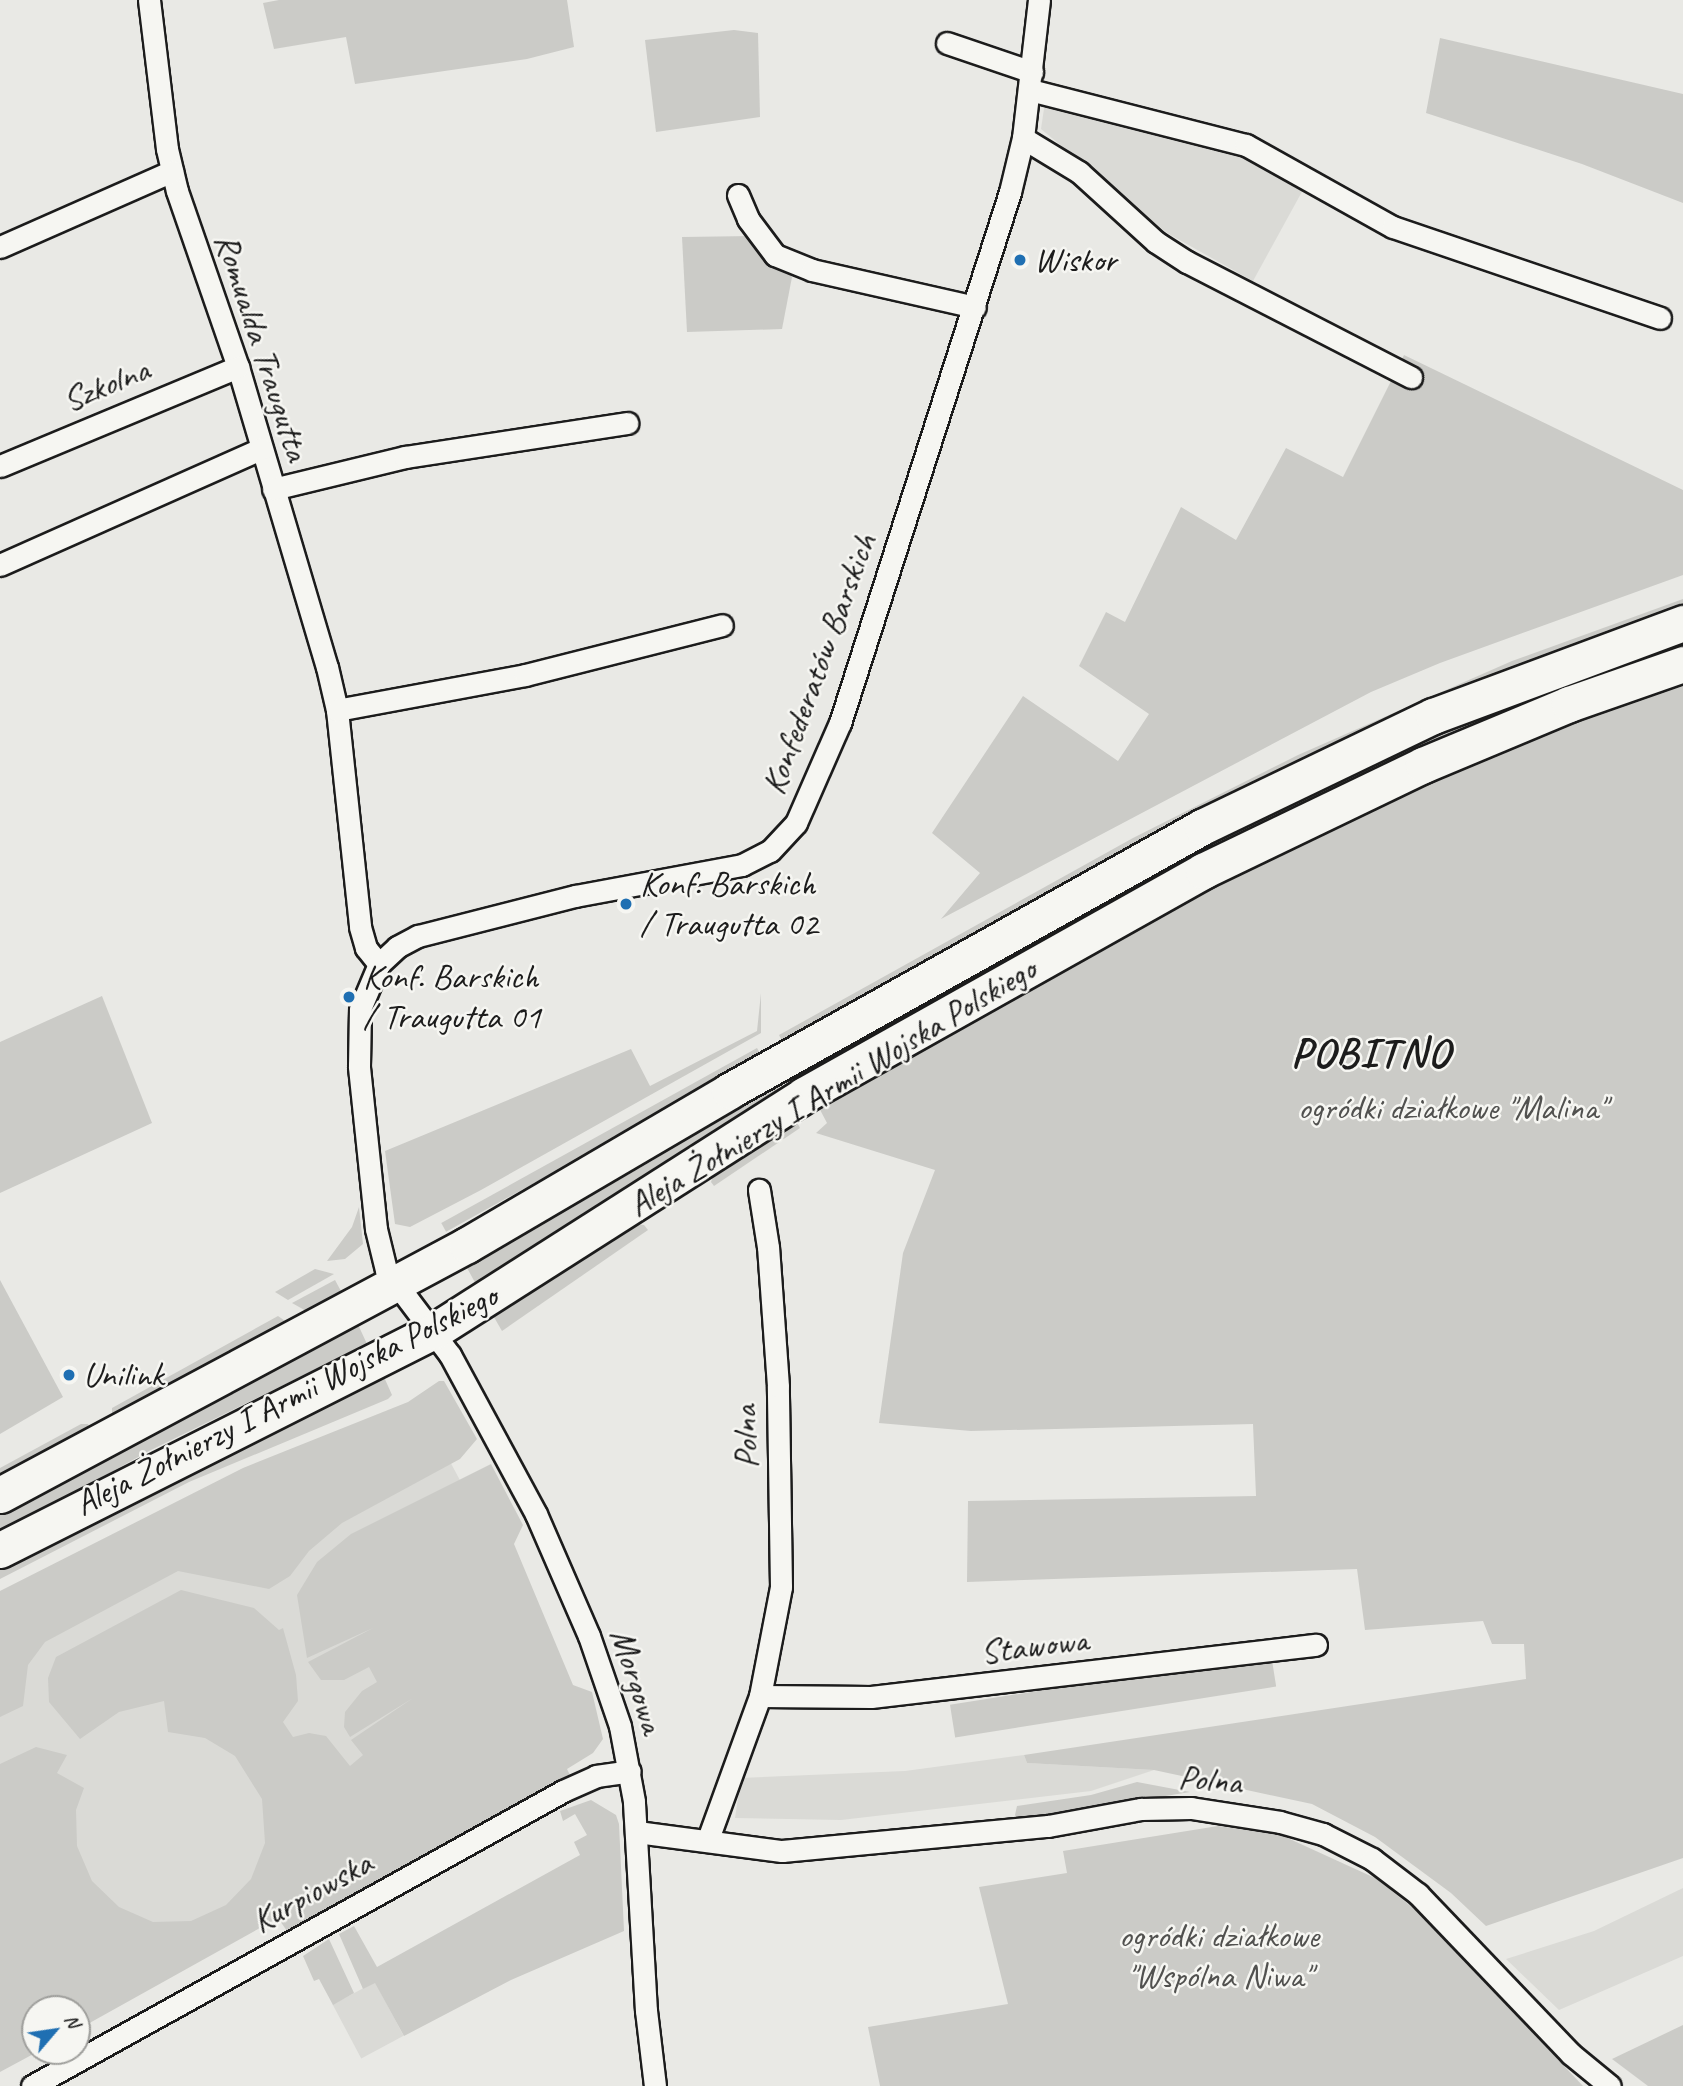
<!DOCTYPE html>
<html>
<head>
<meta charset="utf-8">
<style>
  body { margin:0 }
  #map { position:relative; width:1683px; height:2086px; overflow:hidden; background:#e9e9e5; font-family:Caveat,sans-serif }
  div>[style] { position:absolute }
  .built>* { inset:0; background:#dadad6; transform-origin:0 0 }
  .green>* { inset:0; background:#cbcbc7; transform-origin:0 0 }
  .roads { filter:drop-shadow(2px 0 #1c1c1c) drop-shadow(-2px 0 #1c1c1c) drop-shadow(0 2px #1c1c1c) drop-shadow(0 -2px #1c1c1c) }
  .street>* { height:21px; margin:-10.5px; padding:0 10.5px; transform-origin:10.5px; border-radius:10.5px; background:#f6f6f2 }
  .primary>* { height:35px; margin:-17.5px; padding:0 17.5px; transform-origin:17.5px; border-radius:17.5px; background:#f6f6f2 }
  .dots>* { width:19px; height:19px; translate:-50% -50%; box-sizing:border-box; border:4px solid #f6f6f2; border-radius:50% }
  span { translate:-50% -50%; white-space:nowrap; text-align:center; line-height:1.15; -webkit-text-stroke:5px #f6f6f2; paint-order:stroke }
  .poi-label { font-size:35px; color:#1c1c1c }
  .left { translate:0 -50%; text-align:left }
  .street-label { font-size:35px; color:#1c1c1c }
  .park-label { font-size:35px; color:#51514f }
  .district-label { font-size:42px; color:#1c1c1c; font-weight:700; letter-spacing:2px }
  .north { position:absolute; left:21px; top:1995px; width:70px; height:70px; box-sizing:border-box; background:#f6f6f2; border:2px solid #9f9f9c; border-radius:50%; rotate:61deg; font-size:19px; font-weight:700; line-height:28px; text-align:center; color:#1c1c1c }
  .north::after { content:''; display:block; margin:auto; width:24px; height:32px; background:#1f6fb2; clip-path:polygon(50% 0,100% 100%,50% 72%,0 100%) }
</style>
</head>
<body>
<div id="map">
  <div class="built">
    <div style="clip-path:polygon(1045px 102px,1241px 151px,1304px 188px,1253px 281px,1167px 233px,1041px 129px)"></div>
    <div style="clip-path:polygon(447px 1456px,589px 1721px,102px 2009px,0 1812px,0 1647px,232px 1524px)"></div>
    <div style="clip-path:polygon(1024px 1755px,1027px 1763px,1154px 1770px,1091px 1791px,841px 1820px,735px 1818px,741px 1778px,905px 1771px)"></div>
    <div style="clip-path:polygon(1683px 1888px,1683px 1956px,1559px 2010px,1506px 1959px,1594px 1931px)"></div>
    <div style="left:375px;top:1982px;width:61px;height:48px;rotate:62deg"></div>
  </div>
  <div class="green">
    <div style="clip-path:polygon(279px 0,567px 0,574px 47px,527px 59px,355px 84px,346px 37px,274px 49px,263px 3px)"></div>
    <div style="clip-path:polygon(734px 30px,758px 33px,760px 117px,656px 132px,645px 40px)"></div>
    <div style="clip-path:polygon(1440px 38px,1683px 94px,1683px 203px,1582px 164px,1426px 113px)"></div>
    <div style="clip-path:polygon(753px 236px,792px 277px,782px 329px,687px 332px,682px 237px)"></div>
    <div style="clip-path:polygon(1404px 355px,1683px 490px,1683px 575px,1440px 663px,1371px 692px,941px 919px,980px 873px,932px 833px,1023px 696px,1118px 761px,1149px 714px,1079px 666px,1106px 612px,1125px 622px,1181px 507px,1236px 540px,1286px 448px,1343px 477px)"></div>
    <div style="clip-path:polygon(1683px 599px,1683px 609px,784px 1045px,779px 1035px,1133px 838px,1298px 755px,1512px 661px)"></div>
    <div style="clip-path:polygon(1683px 637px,1683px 650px,803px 1080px,797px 1069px,1187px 850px,1392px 750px)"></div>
    <div style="clip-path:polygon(1683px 679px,1683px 1858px,1486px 1926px,1451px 1893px,1375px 1837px,1312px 1804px,1154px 1770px,1027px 1763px,1024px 1755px,1526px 1679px,1524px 1644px,1492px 1644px,1483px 1621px,1365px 1630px,1357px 1569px,967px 1582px,968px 1501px,1256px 1496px,1253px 1424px,971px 1431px,879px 1423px,903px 1253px,935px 1170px,816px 1133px,827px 1123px,817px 1104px,1297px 839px,1513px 743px)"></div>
    <div style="clip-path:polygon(761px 993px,761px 1033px,481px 1190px,410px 1227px,395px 1224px,385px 1151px,631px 1049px,650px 1086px,757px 1031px)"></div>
    <div style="clip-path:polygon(102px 996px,152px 1123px,0 1193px,0 1042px)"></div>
    <div style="left:757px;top:1048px;width:10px;height:361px;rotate:61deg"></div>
    <div style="clip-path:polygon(775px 1081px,782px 1093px,478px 1288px,466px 1266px,652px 1161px)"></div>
    <div style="clip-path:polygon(794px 1116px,800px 1128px,714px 1186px,711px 1182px,717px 1166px)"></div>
    <div style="clip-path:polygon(359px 1207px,363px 1244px,345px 1259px,327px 1261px,352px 1227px)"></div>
    <div style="clip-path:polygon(629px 1223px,644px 1225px,648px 1230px,502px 1331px,491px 1312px)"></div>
    <div style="clip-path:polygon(315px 1269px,334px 1274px,288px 1300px,275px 1292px)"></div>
    <div style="clip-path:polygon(0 1280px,63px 1397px,0 1434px)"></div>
    <div style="clip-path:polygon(335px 1280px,342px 1293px,308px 1312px,292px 1303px)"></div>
    <div style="clip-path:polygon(278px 1316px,288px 1323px,112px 1415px,112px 1408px)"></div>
    <div style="clip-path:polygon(355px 1318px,367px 1344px,149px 1451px,0 1534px,0 1511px)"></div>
    <div style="clip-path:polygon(384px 1377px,392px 1395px,388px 1399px,189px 1482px,0 1579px,0 1566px)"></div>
    <div style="clip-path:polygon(439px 1381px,444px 1381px,477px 1439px,460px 1459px,342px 1523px,309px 1551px,290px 1576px,269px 1589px,178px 1571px,45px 1642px,28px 1665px,23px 1706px,0 1717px,0 1591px,243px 1468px,408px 1402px)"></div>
    <div style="clip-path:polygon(81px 1424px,88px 1424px,90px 1430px,0 1479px,0 1468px)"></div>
    <div style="clip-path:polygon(491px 1464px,523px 1525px,514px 1544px,573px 1685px,592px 1692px,603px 1739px,593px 1753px,567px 1769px,570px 1775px,287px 1931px,278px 1918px,77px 2030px,77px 2009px,35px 2009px,35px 2051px,39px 2051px,0 2072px,0 1764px,36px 1747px,67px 1755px,57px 1773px,84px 1788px,76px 1810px,77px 1846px,92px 1881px,119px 1907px,153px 1922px,191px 1921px,226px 1905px,251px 1879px,265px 1843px,262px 1799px,235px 1756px,205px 1738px,168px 1732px,164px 1701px,119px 1712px,80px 1739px,49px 1702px,48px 1678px,56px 1657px,181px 1590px,254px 1608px,279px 1630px,283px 1628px,296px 1675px,298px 1701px,283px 1722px,293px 1737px,309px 1733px,326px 1736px,350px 1766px,363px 1755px,351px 1740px,413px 1698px,350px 1737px,344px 1727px,345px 1712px,362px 1691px,377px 1682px,369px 1667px,344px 1680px,321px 1680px,308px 1662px,373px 1628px,307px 1658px,297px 1595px,317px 1562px,351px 1534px)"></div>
    <div style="left:1271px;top:1654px;width:33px;height:325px;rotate:81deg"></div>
    <div style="clip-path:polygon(1137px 1782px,1190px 1792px,1018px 1820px,1015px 1815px,1017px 1806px,1091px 1795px)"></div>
    <div style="clip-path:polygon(591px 1800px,616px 1815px,619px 1824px,624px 1931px,511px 1980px,404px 2036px,375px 1983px,363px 1989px,339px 1934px,354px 1926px,377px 1967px,580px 1855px,574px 1842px,587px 1835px,575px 1814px,563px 1821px,560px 1811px)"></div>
    <div style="clip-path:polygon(1218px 1826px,1281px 1835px,1375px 1878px,1416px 1910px,1583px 2086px,880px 2086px,868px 2027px,1008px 2004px,979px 1887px,1067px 1873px,1063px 1851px)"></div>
    <div style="clip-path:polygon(329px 1939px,354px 1993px,333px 2005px,319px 1979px,314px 1981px,303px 1956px)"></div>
    <div style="clip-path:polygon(1683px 2025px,1683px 2086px,1648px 2086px,1612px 2059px)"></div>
  </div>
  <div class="roads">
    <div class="street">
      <div style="left:149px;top:0;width:150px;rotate:83.1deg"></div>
      <div style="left:167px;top:149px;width:43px;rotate:76.6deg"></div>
      <div style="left:177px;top:191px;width:186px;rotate:70.9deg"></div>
      <div style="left:238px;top:367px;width:313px;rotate:73.5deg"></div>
      <div style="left:327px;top:667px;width:44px;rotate:76.9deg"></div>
      <div style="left:337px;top:710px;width:218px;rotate:83.9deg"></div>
      <div style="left:360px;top:927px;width:22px;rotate:74deg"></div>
      <div style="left:366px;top:948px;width:21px;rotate:51deg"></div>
      <div style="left:947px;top:43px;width:90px;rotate:18.8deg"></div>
      <div style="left:1030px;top:90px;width:223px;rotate:14.3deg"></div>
      <div style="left:1246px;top:145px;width:168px;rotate:29.2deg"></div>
      <div style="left:1393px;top:227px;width:282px;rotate:18.8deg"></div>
      <div style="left:1023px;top:138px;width:66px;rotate:31.3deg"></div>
      <div style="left:1079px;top:172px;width:104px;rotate:42.3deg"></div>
      <div style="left:1156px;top:242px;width:37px;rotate:33deg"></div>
      <div style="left:1187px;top:262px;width:252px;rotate:27.2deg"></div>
      <div style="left:738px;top:195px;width:26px;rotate:67deg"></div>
      <div style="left:748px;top:219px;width:45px;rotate:53.1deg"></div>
      <div style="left:775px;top:255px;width:40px;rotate:22deg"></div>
      <div style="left:812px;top:270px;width:167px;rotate:12.8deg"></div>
      <div style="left:0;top:247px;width:188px;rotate:-23.8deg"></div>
      <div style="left:0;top:466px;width:258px;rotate:-22.6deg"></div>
      <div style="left:273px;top:489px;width:136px;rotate:-13.6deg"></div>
      <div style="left:405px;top:457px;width:225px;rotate:-8.7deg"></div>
      <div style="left:0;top:565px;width:286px;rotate:-24deg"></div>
      <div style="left:337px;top:710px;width:191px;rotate:-10.5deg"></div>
      <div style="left:525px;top:675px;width:203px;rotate:-14.2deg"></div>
      <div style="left:760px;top:1696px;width:111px;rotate:0.5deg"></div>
      <div style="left:871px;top:1697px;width:448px;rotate:-6.7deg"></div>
      <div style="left:637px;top:1832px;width:146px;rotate:7.5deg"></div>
      <div style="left:782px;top:1851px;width:267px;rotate:-5.4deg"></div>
      <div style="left:1048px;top:1826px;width:95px;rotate:-10.4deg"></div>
      <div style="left:1141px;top:1809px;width:50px;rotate:-1.1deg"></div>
      <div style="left:1191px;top:1808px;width:90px;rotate:8.9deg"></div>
      <div style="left:1280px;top:1822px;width:45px;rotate:15.6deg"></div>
      <div style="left:1323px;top:1834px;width:55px;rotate:27deg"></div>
      <div style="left:1372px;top:1859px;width:58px;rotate:37.3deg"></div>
      <div style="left:1418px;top:1894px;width:221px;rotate:46.3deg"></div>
      <div style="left:1571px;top:2054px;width:50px;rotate:39.4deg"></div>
      <div style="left:708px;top:1839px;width:152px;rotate:-70deg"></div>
      <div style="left:760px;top:1696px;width:111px;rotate:-79.1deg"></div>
      <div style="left:781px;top:1587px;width:201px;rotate:-90.9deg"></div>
      <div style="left:778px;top:1386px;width:139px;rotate:-94.1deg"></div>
      <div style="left:768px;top:1247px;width:58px;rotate:-99deg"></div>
      <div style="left:32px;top:2086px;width:607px;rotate:-29.05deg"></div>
      <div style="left:563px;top:1791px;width:36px;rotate:-24deg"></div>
      <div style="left:596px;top:1776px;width:34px;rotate:-8deg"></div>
      <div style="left:655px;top:2086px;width:76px;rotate:-96.8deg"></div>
      <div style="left:646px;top:2011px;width:210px;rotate:-93.3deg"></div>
      <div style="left:634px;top:1801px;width:76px;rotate:-100.6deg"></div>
      <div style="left:620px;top:1726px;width:95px;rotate:-109deg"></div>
      <div style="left:589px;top:1636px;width:133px;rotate:-113.5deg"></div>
      <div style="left:536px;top:1514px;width:181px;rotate:-118.4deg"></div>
      <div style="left:450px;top:1355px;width:106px;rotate:-127deg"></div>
      <div style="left:386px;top:1270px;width:42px;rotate:-103.7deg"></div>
      <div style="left:376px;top:1229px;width:164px;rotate:-96deg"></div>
      <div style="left:359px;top:1066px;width:57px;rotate:-89deg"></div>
      <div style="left:360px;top:1009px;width:49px;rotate:-67.1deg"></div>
      <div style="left:379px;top:964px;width:25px;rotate:-43deg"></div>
      <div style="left:397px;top:947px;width:24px;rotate:-28deg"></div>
      <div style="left:418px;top:936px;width:162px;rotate:-14.3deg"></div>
      <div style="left:575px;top:896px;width:170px;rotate:-10.5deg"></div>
      <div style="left:742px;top:865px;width:31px;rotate:-27deg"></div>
      <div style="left:770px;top:851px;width:38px;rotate:-47deg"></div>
      <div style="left:796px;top:823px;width:109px;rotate:-66.3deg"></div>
      <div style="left:840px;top:723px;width:558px;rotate:-72.25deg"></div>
      <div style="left:1010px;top:192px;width:56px;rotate:-76.5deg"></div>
      <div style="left:1023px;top:138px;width:139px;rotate:-83.4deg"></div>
    </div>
    <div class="primary">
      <div style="left:0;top:1495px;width:530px;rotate:-28.16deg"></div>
      <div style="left:467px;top:1245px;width:304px;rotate:-30.4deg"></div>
      <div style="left:729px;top:1091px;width:542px;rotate:-29.17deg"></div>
      <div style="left:1202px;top:827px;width:256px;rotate:-25.7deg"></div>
      <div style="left:1433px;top:716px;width:267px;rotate:-20.4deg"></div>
      <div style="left:0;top:1550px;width:486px;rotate:-26.8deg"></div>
      <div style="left:434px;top:1331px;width:439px;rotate:-32.5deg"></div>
      <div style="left:804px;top:1095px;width:458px;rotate:-29.3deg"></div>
      <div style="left:1203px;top:871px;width:244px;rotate:-25.7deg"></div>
      <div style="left:1423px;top:765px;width:158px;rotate:-22.7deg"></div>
      <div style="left:1569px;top:704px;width:121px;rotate:-19.3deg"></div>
    </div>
  </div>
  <div class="dots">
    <div style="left:1020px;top:260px;background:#1f6fb2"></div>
    <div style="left:626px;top:904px;background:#1f6fb2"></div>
    <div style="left:349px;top:997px;background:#1f6fb2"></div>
    <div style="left:69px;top:1375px;background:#1f6fb2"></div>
  </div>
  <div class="poi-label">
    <span class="left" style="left:1034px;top:260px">Wiskor</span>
    <span class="left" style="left:640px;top:904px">Konf. Barskich<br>/ Traugutta 02</span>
    <span class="left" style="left:363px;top:997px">Konf. Barskich<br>/ Traugutta 01</span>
    <span class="left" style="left:83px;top:1375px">Unilink</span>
  </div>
  <div class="street-label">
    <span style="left:262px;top:347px;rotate:72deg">Romualda Traugutta</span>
    <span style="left:106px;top:385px;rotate:-22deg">Szkolna</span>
    <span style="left:819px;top:664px;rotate:-70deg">Konfederatów Barskich</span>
    <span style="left:832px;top:1087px;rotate:-31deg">Aleja Żołnierzy I Armii Wojska Polskiego</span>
    <span style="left:286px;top:1400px;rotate:-27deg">Aleja Żołnierzy I Armii Wojska Polskiego</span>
    <span style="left:746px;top:1437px;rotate:-92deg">Polna</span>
    <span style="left:1034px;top:1646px;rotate:-7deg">Stawowa</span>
    <span style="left:637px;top:1681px;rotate:72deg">Morgowa</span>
    <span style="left:1210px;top:1780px;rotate:5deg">Polna</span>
    <span style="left:312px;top:1892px;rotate:-29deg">Kurpiowska</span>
  </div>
  <div class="park-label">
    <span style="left:1452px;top:1108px">ogródki działkowe "Malina"</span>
    <span style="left:1219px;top:1956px">ogródki działkowe<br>"Wspólna Niwa"</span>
  </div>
  <div class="district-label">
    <span style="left:1371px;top:1053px">POBITNO</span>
  </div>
  <div class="north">N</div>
</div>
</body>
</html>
